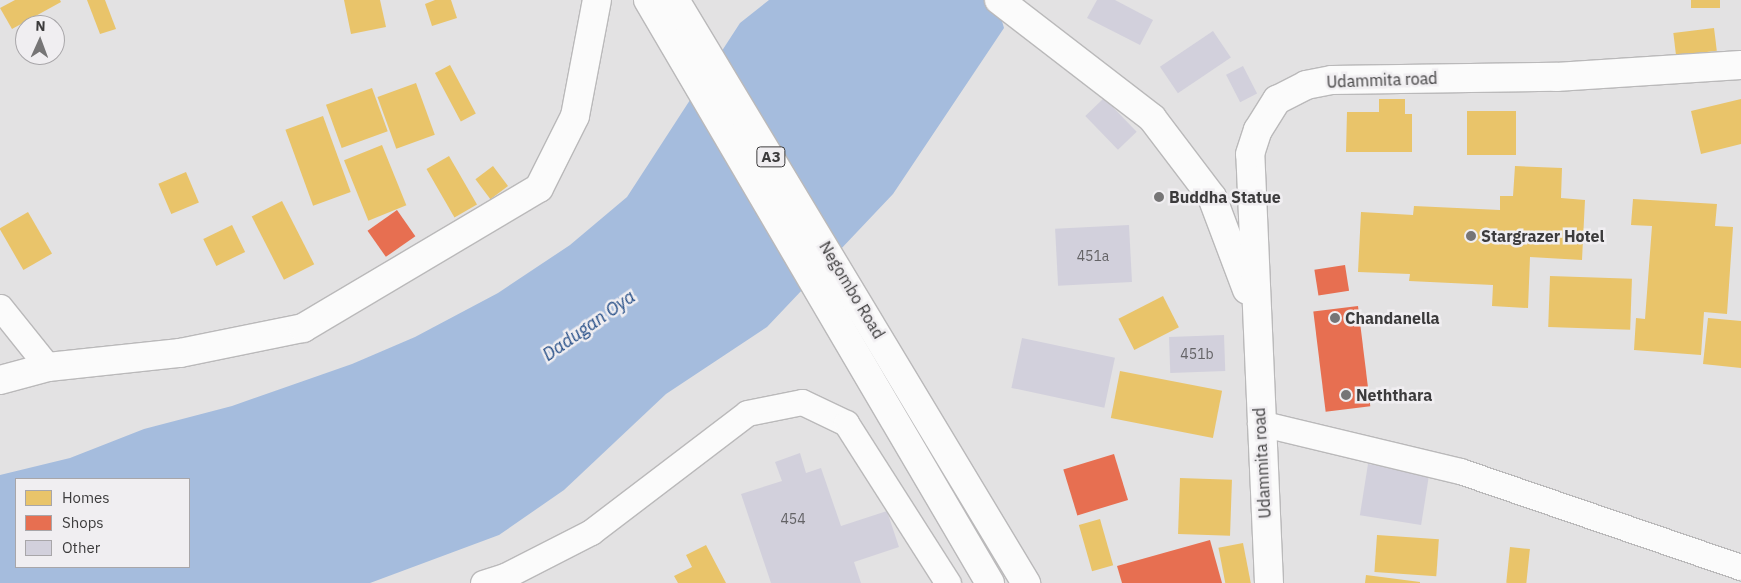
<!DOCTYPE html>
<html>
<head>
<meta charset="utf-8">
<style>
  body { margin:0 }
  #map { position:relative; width:1741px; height:583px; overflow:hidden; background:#e3e2e3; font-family:"IBM Plex Sans",sans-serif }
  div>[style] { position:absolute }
  .water>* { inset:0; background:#a5bcdd }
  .homes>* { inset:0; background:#e9c46a; transform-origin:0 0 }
  .shops>* { inset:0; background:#e76f51; transform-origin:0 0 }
  .building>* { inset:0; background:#d2d0dc; transform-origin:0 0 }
  .roads { filter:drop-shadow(1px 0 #bab9ba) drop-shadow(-1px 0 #bab9ba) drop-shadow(0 1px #bab9ba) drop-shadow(0 -1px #bab9ba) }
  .minor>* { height:25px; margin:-12.5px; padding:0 12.5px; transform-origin:12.5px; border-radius:12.5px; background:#fbfbfb }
  .tertiary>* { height:28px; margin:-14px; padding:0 14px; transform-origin:14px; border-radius:14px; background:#fbfbfb }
  .trunk>* { height:28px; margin:-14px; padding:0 14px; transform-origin:14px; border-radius:14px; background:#fbfbfb }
  .dots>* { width:14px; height:14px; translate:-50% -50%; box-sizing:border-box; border:2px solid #f0eef1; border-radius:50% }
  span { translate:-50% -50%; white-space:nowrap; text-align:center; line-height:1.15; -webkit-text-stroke:5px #f0eef1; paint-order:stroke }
  .number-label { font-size:14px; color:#646366 }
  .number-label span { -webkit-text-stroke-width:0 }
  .shield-label span { padding:1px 4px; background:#f0eef1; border:1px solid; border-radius:4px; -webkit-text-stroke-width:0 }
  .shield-label { font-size:15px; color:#3c3b3c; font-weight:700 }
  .street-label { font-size:16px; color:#3c3b3c }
  .poi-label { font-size:16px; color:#3c3b3c; font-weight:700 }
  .left { translate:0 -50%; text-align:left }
  .water-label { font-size:18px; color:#234c86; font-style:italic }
  .legend { position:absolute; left:15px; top:478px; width:175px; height:90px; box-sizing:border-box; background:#f0eef1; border:1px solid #a8a6a9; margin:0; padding:6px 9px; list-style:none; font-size:15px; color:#3c3b3c }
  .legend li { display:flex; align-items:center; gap:10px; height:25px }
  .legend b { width:25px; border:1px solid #a8a6a9 }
  .north { position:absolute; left:15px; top:15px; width:50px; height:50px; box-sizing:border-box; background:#f0eef1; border:1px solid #a8a6a9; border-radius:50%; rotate:2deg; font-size:14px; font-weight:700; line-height:20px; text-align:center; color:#3c3b3c }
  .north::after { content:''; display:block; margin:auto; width:18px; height:22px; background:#767576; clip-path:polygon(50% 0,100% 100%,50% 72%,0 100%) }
</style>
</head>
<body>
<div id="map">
  <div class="water">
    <div style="clip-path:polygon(evenodd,769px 0,996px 0,1004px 28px,893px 194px,767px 327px,666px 394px,564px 490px,499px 535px,370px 583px,0 583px,0 475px,70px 458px,144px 429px,232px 406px,352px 364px,415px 337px,498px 293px,570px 245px,627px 197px,740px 23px,769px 0,16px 479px,189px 479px,189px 567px,16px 567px,16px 479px)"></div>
  </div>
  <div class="homes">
    <div style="clip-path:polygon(15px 0,60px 0,61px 2px,12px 29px,0 8px)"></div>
    <div style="clip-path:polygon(87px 0,105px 0,116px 29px,100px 34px)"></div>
    <div style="clip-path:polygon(344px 0,380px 0,386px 27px,351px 34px)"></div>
    <div style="clip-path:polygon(435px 0,451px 0,457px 18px,432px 26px,425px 4px)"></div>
    <div style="left:1691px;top:0;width:29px;height:8px"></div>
    <div style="left:1714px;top:28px;width:23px;height:41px;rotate:83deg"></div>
    <div style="left:450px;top:65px;width:55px;height:17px;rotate:62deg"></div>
    <div style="left:416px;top:83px;width:55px;height:41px;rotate:70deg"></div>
    <div style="left:372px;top:88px;width:46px;height:49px;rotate:70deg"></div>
    <div style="clip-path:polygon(1379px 99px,1405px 99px,1405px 114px,1412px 114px,1412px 152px,1346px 152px,1347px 112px,1379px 112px)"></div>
    <div style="clip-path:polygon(1741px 99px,1741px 144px,1701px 154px,1691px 111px)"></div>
    <div style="left:1467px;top:111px;width:49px;height:44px"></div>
    <div style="left:323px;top:116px;width:81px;height:40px;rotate:70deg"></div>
    <div style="left:382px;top:145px;width:65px;height:41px;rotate:68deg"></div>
    <div style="left:449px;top:156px;width:56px;height:26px;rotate:60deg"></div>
    <div style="left:493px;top:166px;width:25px;height:22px;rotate:53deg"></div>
    <div style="clip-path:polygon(1515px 166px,1562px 168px,1561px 198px,1585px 200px,1582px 260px,1530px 257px,1528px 308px,1492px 306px,1493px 285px,1409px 281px,1410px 274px,1358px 272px,1361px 212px,1413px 215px,1414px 206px,1500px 210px,1500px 196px,1513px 196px)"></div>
    <div style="left:186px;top:172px;width:33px;height:30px;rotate:67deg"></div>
    <div style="clip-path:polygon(1633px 199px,1717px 204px,1715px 226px,1733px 227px,1727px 314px,1704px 312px,1701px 355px,1634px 350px,1636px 318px,1645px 319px,1652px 226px,1631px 225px)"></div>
    <div style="left:282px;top:201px;width:71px;height:34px;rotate:63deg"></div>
    <div style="left:28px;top:212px;width:48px;height:33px;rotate:60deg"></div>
    <div style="left:232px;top:225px;width:30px;height:32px;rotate:64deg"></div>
    <div style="left:1550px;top:276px;width:82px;height:51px;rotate:2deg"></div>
    <div style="left:1163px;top:296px;width:35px;height:50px;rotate:63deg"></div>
    <div style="clip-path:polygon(1708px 318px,1741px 321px,1741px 368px,1703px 364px)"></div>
    <div style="left:1120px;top:371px;width:104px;height:48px;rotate:11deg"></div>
    <div style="left:1180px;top:478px;width:52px;height:56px;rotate:2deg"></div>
    <div style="left:1100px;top:519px;width:48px;height:22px;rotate:74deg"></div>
    <div style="left:1377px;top:535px;width:62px;height:37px;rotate:4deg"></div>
    <div style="left:1243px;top:543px;width:41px;height:25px;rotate:79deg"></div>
    <div style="clip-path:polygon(706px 545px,726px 583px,678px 583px,674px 576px,692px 567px,686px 555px)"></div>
    <div style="left:1510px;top:547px;width:20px;height:36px;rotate:6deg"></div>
    <div style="clip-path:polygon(1366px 575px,1420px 582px,1420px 583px,1365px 583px)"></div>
  </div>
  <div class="shops">
    <div style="left:397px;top:210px;width:32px;height:36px;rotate:55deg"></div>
    <div style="left:1345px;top:265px;width:26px;height:31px;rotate:81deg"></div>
    <div style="left:1358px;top:306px;width:101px;height:45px;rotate:83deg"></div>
    <div style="left:1114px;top:454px;width:48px;height:53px;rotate:73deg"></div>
    <div style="clip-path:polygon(1210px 540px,1222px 583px,1122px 583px,1117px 566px)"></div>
  </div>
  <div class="building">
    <div style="clip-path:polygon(1097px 0,1115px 0,1153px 20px,1140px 45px,1087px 18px)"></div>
    <div style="left:1213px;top:31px;width:32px;height:64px;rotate:56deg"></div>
    <div style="left:1243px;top:66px;width:31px;height:19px;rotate:63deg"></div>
    <div style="left:1104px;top:98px;width:47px;height:26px;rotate:46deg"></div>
    <div style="left:1129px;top:225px;width:57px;height:74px;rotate:87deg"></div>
    <div style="left:1224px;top:335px;width:36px;height:55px;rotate:88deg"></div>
    <div style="left:1022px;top:338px;width:95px;height:51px;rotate:12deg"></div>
    <div style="clip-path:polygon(800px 453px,806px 473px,821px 468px,841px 526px,887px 511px,899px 547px,854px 562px,861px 583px,771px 583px,741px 494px,782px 481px,775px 462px)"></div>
    <div style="left:1368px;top:464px;width:62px;height:52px;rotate:9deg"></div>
  </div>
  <div class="roads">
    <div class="minor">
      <div style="left:0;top:307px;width:77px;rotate:51.3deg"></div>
      <div style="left:1260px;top:423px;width:206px;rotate:13.5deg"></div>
      <div style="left:1460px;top:471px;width:297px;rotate:18.9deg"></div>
      <div style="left:483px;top:583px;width:23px;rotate:-18deg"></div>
      <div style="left:505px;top:576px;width:97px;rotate:-27.1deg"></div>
      <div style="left:591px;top:532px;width:196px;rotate:-37.3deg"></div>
      <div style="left:747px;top:413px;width:56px;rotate:-11.3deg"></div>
      <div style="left:802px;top:402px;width:49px;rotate:25.5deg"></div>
      <div style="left:846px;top:423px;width:190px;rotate:57.5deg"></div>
    </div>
    <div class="tertiary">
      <div style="left:999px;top:0;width:193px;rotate:37.6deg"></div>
      <div style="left:1152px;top:118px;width:99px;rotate:52.8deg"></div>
      <div style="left:1212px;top:197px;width:99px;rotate:69.4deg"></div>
      <div style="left:0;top:380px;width:50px;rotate:-15.2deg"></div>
      <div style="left:48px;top:367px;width:133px;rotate:-6.1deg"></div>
      <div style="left:180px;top:353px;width:126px;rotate:-11.5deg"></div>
      <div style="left:303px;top:328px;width:274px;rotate:-30.7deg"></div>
      <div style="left:539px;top:188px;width:80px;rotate:-63.4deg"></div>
      <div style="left:575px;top:116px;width:118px;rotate:-79.3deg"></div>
      <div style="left:1269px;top:583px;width:429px;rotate:-92.5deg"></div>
      <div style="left:1250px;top:154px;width:25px;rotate:-72deg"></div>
      <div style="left:1258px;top:130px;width:36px;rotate:-58deg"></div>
      <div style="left:1277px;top:100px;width:33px;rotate:-27deg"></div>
      <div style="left:1306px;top:85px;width:26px;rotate:-11deg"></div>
      <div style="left:1332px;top:80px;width:224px;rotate:-0.8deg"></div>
      <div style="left:1556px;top:77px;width:185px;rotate:-3.7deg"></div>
    </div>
    <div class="trunk">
      <div style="left:648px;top:0;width:676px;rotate:59.6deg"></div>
      <div style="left:675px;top:0;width:681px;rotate:58.95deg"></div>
    </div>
  </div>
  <div class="dots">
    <div style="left:1159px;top:197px;background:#767576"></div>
    <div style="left:1471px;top:236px;background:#767576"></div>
    <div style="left:1335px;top:318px;background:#767576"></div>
    <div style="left:1346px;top:395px;background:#767576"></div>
  </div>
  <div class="number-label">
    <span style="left:1093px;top:256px">451a</span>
    <span style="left:1197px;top:354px">451b</span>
    <span style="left:793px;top:519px">454</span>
  </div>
  <div class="shield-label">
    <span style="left:771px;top:157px">A3</span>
  </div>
  <div class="street-label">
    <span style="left:1382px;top:80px;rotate:-2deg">Udammita road</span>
    <span style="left:852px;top:290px;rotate:59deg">Negombo Road</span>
    <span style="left:1262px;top:463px;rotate:-93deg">Udammita road</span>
  </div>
  <div class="poi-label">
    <span class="left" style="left:1169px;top:197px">Buddha Statue</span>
    <span class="left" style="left:1481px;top:236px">Stargrazer Hotel</span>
    <span class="left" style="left:1345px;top:318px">Chandanella</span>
    <span class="left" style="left:1356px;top:395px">Neththara</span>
  </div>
  <div class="water-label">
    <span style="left:589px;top:326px;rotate:-35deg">Dadugan Oya</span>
  </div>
  <ul class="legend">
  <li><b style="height:14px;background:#e9c46a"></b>Homes</li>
  <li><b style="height:14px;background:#e76f51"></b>Shops</li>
  <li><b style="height:14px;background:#d2d0dc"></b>Other</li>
  </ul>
  <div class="north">N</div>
</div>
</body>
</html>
